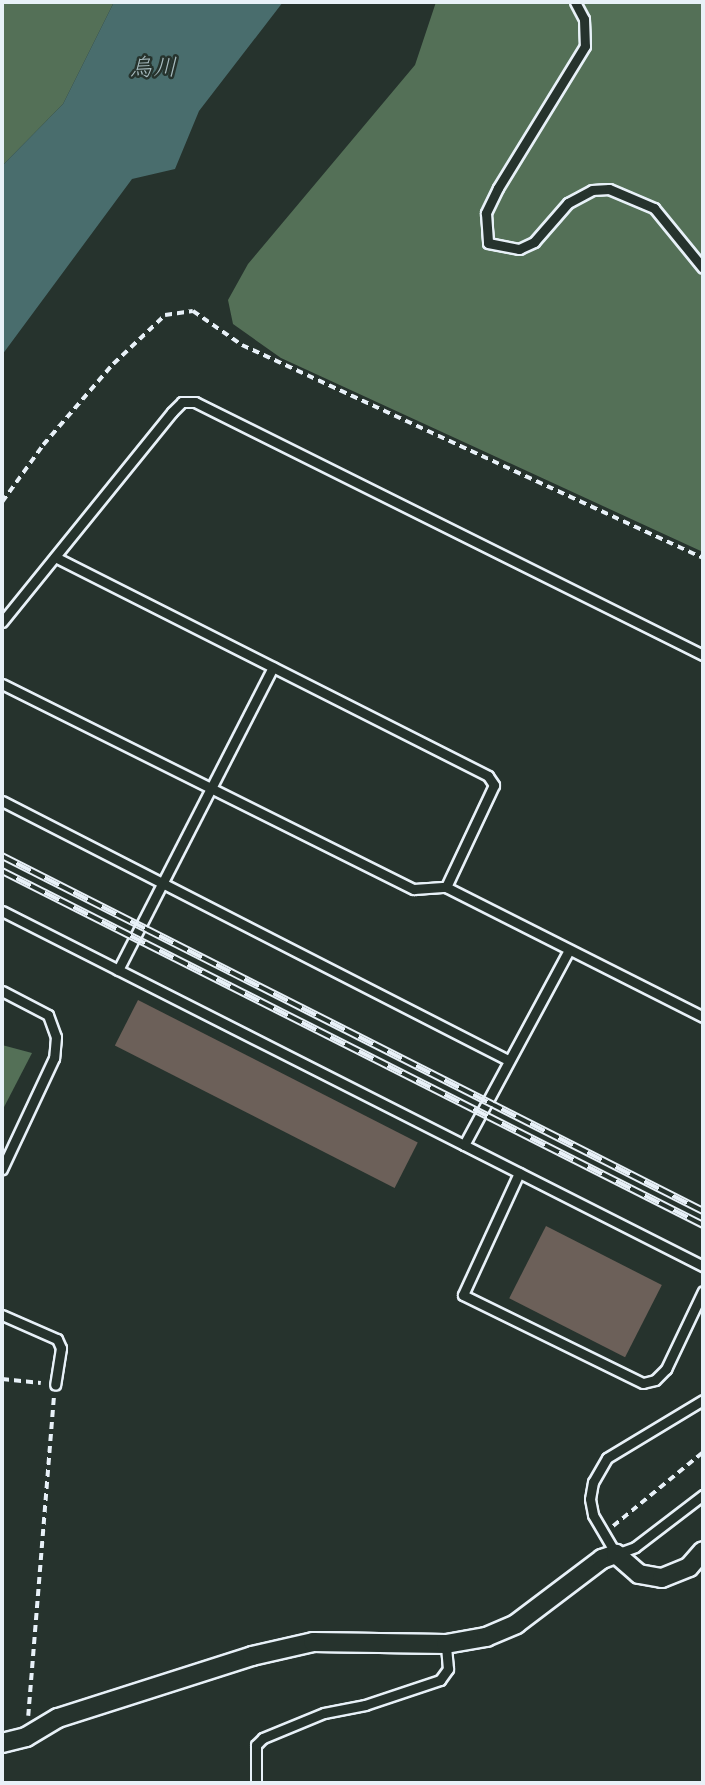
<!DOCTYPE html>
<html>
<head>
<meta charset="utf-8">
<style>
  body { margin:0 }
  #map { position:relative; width:705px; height:1785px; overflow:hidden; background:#26332d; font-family:Itim,"Klee One",sans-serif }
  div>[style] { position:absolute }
  .green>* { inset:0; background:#547057 }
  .water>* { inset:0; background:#496d6d }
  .building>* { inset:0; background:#6c6059; transform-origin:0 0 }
  .path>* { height:3.5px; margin-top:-1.75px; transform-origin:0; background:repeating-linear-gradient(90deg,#e8f1f8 0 7px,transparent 0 12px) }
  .roads { filter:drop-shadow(2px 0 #e8f1f8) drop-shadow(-2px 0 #e8f1f8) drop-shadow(0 2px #e8f1f8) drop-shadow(0 -2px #e8f1f8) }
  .lane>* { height:9px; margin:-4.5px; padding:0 4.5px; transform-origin:4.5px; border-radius:4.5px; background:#26332d }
  .street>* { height:18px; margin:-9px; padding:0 9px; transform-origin:9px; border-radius:9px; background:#26332d }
  .rail>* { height:8px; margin-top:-4px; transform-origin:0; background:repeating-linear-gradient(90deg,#26332d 0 16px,#e8f1f8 0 32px); box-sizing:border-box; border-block:2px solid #e8f1f8 }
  span { translate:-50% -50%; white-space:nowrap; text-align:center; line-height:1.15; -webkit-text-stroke:5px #26332d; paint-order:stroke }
  .water-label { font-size:24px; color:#a8bcc0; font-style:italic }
  .frame { position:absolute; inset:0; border:4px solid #e8f1f8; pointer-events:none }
</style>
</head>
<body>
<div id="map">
  <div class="green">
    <div style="clip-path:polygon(2px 2px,114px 2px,63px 104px,2px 166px)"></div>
    <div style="clip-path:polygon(436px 2px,703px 2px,703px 552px,281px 358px,233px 324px,228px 300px,248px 264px,415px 65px)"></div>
    <div style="clip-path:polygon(2px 1045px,32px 1053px,2px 1111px)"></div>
  </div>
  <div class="water">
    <div style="clip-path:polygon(114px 2px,283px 2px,199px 111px,175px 169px,132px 179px,2px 355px,2px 166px,63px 104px)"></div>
  </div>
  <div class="building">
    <div style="left:138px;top:1000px;width:314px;height:51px;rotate:27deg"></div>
    <div style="left:546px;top:1226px;width:130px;height:81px;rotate:27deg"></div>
  </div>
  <div class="path">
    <div style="left:2px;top:502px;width:70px;rotate:-54.3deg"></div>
    <div style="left:43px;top:445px;width:107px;rotate:-49.2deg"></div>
    <div style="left:113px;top:364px;width:71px;rotate:-43.3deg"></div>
    <div style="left:165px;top:315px;width:28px;rotate:-8deg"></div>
    <div style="left:193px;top:311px;width:60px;rotate:34.8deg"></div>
    <div style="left:242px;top:345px;width:508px;rotate:24.8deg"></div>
    <div style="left:2px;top:1379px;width:39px;rotate:6deg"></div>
    <div style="left:613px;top:1526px;width:117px;rotate:-39.4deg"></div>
    <div style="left:28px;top:1716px;width:321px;rotate:-85.4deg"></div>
  </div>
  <div class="roads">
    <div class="lane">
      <div style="left:575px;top:2px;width:19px;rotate:62deg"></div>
      <div style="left:584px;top:19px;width:27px;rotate:88deg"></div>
      <div style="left:585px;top:46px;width:167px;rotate:121.5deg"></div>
      <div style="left:498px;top:188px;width:28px;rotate:116deg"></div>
      <div style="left:486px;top:213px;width:30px;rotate:86deg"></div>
      <div style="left:488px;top:243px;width:32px;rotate:11deg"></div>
      <div style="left:519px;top:249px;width:17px;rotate:-25deg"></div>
      <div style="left:534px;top:242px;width:52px;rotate:-48.9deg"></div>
      <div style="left:568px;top:203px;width:27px;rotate:-28deg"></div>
      <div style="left:592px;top:190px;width:17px;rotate:-3deg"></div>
      <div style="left:609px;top:189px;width:49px;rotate:22.9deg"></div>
      <div style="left:654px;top:208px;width:77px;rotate:50.8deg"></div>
      <div style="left:55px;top:557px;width:485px;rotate:26.8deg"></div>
      <div style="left:488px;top:776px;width:11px;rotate:56deg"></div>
      <div style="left:494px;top:785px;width:113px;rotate:115.2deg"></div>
      <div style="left:2px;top:622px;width:270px;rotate:-51deg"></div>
      <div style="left:172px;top:412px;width:14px;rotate:-45deg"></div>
      <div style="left:182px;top:402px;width:13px"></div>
      <div style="left:195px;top:402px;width:568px;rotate:26.47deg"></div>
      <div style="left:2px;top:684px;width:460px;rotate:26.5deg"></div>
      <div style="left:414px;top:889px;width:32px;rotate:-4deg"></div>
      <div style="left:446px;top:887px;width:288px;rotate:26.8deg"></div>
      <div style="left:2px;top:801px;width:568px;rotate:27.11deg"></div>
      <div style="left:2px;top:911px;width:786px;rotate:26.86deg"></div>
      <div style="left:118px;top:970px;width:340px;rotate:-62.9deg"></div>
      <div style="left:2px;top:991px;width:52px;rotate:27.6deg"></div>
      <div style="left:48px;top:1015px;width:23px;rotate:70deg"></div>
      <div style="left:56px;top:1037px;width:21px;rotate:95deg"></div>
      <div style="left:54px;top:1058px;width:123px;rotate:115.1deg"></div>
      <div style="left:464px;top:1145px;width:219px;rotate:-61.7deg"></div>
      <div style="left:519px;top:1173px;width:134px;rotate:114.7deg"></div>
      <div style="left:463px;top:1295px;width:200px;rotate:26.1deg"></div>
      <div style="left:643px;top:1383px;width:12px;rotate:-14deg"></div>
      <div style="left:655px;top:1380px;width:16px;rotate:-45deg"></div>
      <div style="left:666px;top:1369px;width:86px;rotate:-64.6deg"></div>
      <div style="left:2px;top:1315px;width:60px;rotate:23.6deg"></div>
      <div style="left:57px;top:1339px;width:10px;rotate:66deg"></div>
      <div style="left:61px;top:1348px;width:37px;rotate:99deg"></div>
      <div style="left:703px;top:1400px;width:112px;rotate:148.9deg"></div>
      <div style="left:607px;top:1458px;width:28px;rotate:120deg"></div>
      <div style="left:593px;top:1482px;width:17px;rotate:100deg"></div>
      <div style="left:590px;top:1499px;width:16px;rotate:79deg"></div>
      <div style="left:593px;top:1515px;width:45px;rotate:59.5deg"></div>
      <div style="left:616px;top:1554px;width:20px;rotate:-20deg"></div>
      <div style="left:635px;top:1547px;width:86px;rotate:-37.4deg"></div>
      <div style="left:256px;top:1783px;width:38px;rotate:-90deg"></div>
      <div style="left:256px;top:1745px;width:10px;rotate:-45deg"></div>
      <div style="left:263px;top:1738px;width:66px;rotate:-22.3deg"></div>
      <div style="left:324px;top:1713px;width:42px;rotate:-11deg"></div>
      <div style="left:365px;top:1705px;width:79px;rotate:-18.4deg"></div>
      <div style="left:440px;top:1680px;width:14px;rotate:-54deg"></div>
      <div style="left:448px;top:1669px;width:25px;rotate:-95deg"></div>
    </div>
    <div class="street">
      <div style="left:2px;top:1743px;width:25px;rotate:-14deg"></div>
      <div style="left:26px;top:1737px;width:37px;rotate:-31deg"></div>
      <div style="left:58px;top:1718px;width:204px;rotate:-17.7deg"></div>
      <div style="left:252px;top:1656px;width:63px;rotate:-12.9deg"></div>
      <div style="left:313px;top:1642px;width:133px;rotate:0.9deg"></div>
      <div style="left:446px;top:1644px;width:41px;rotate:-9.9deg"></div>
      <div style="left:486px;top:1637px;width:33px;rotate:-23deg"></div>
      <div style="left:516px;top:1624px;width:108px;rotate:-37.1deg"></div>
      <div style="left:602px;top:1559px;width:15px;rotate:-20deg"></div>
      <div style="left:616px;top:1554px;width:30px;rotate:41deg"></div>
      <div style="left:639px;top:1574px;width:23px;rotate:10deg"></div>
      <div style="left:662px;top:1578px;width:29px;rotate:-22deg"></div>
      <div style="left:689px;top:1567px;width:21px;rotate:-49deg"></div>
    </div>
  </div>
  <div class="rail">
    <div style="left:2px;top:856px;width:786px;rotate:26.86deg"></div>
    <div style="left:2px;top:871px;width:785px;rotate:26.79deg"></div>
  </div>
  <div class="water-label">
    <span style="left:153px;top:67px">烏川</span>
  </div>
  <div class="frame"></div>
</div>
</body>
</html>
